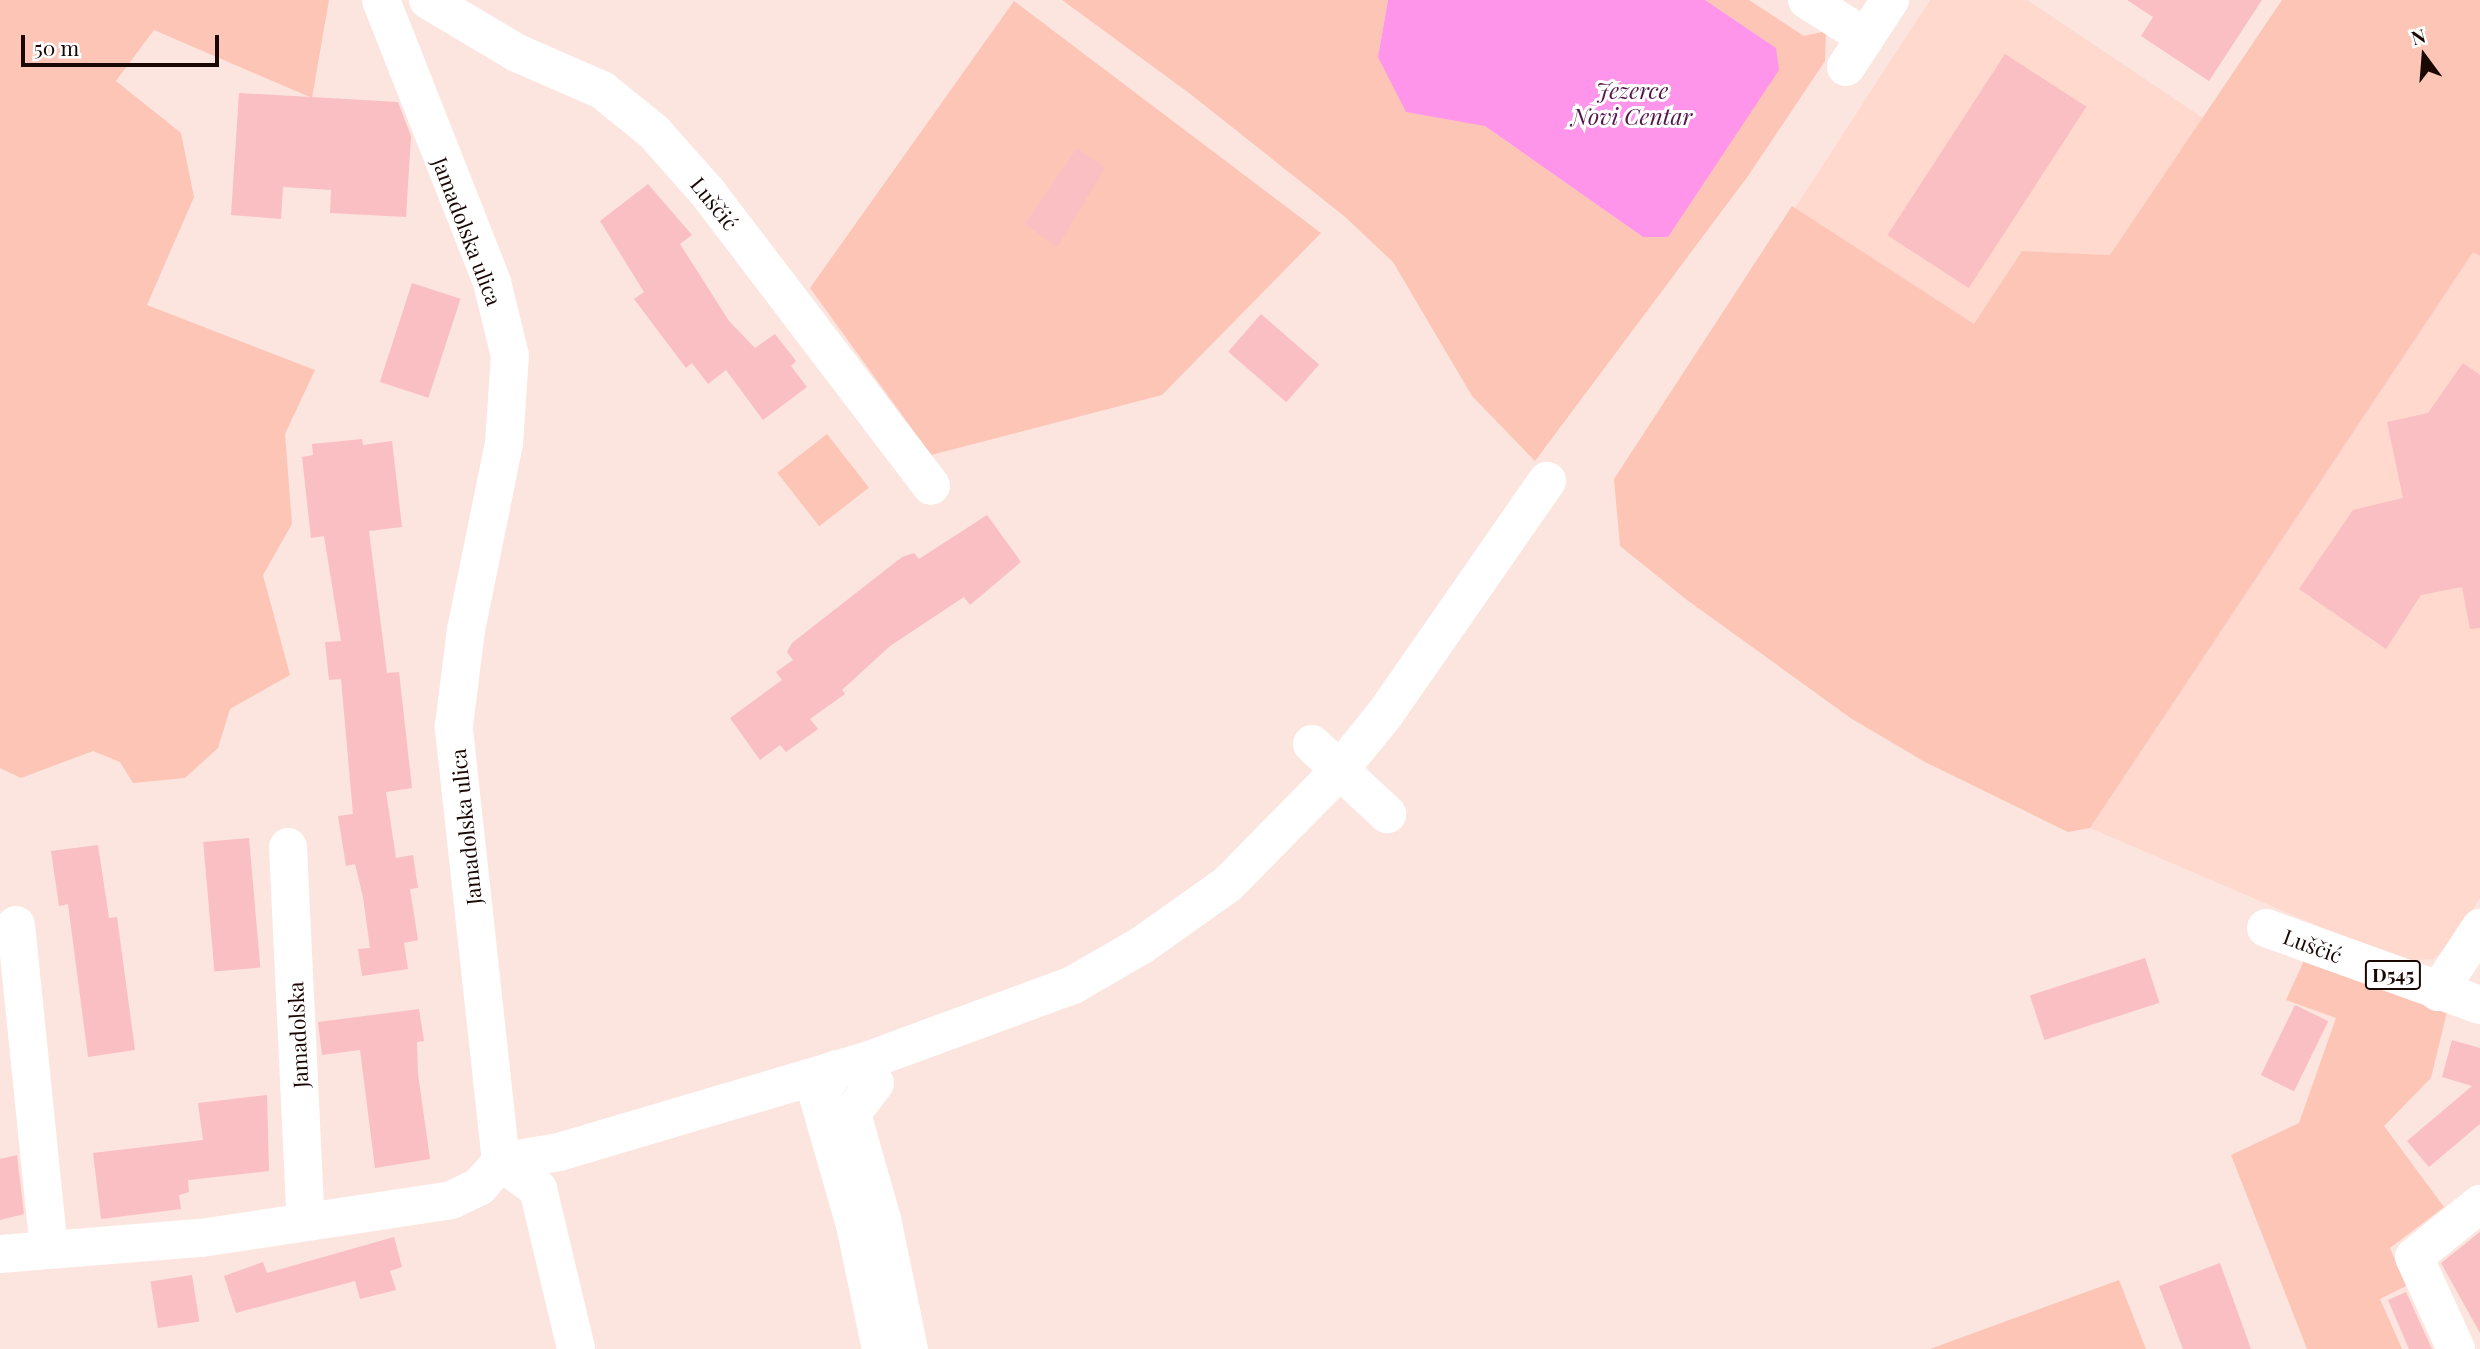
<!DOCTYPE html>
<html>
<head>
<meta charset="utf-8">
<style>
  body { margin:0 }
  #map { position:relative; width:2480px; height:1349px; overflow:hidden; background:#fce5df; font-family:"Playfair Display",serif }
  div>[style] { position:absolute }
  .built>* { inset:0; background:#ffd8ce }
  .green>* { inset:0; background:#fdc5b6; transform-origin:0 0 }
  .water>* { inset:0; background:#fe95ea }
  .building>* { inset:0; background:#f9bfc2; transform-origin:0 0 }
  .minor>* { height:38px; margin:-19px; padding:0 19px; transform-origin:19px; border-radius:19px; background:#fff }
  .major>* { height:38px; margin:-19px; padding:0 19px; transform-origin:19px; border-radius:19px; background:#fff }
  span { translate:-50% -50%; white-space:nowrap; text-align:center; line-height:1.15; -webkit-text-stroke:6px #fff; paint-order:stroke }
  .shield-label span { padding:2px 5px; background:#fff; border:2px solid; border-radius:5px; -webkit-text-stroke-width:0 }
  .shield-label { font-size:19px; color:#1a0805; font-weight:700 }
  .street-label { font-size:21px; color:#1a0805 }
  .water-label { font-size:23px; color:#54154b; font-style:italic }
  .north { position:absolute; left:2389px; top:21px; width:70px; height:70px; -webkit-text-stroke:5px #fff; paint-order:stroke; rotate:344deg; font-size:19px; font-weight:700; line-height:28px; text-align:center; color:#1a0805 }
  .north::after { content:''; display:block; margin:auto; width:24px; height:32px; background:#1a0805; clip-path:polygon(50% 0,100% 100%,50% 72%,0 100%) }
  .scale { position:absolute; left:21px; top:35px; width:198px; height:32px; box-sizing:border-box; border:4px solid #1a0805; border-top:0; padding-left:9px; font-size:21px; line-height:24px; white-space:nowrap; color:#1a0805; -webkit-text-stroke:5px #fff; paint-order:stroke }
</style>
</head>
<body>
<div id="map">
  <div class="built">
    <div style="clip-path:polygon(1930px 0,2027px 0,2203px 118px,2110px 255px,2022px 251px,1974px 325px,1795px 208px)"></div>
    <div style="clip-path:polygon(2473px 251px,2480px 256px,2480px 898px,2450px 945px,2433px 959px,2400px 961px,2090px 828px)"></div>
  </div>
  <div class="green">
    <div style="clip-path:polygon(0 0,329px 0,312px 98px,154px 30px,116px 81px,181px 133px,194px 197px,147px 305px,315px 370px,285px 434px,292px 524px,263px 575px,290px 675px,230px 709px,218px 748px,185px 778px,133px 783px,120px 762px,93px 751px,21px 778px,0 768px)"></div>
    <div style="clip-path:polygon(1062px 0,1388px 0,1378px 57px,1461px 120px,1485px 126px,1643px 237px,1776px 48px,1705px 0,1749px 0,1804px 36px,1826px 31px,1825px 61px,1748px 176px,1535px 461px,1472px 396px,1393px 262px,1344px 216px,1189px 93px)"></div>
    <div style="clip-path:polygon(2282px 0,2480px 0,2480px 256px,2473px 252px,2090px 828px,2068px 832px,1925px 762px,1852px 719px,1687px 600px,1620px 546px,1614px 479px,1792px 206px,1974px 324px,2022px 251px,2110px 255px)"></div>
    <div style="clip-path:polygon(1014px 1px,1321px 233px,1162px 395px,931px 455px,810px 288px)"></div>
    <div style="left:827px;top:434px;width:68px;height:63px;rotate:52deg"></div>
    <div style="clip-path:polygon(2306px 956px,2448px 1008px,2431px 1078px,2384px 1126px,2444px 1207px,2390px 1248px,2406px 1286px,2380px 1299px,2402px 1349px,2307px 1349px,2231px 1155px,2299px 1123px,2336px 1018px,2286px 1000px)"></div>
    <div style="clip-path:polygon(2119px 1280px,2146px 1349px,1930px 1349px)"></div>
  </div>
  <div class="water">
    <div style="clip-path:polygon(1388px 0,1705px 0,1776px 48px,1779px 70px,1668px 237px,1643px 237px,1485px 126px,1406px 112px,1378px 57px)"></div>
  </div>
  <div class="building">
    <div style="clip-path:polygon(2127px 0,2262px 0,2209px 81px,2141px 36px,2153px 17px)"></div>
    <div style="left:2005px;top:54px;width:97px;height:216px;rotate:33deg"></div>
    <div style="clip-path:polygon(239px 93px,398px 102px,411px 136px,406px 217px,330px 213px,331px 190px,283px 187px,281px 219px,231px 215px)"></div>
    <div style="clip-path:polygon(1077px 148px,1105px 168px,1057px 247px,1025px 224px)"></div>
    <div style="clip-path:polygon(648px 184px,692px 235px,680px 244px,729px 321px,755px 348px,775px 334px,796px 361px,791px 366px,807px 387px,763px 420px,726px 370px,708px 384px,692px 363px,686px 368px,634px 299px,644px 292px,600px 221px)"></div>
    <div style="left:412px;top:283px;width:51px;height:104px;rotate:18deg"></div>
    <div style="left:1261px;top:314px;width:77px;height:50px;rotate:41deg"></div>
    <div style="clip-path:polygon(2463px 363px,2480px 375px,2480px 628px,2470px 629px,2462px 587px,2421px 595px,2386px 649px,2299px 589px,2353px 510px,2403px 498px,2387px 422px,2428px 413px)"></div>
    <div style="clip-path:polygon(362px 439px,363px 445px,392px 441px,402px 527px,369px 531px,387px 673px,399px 672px,412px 788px,386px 792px,396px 858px,413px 855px,418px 888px,410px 889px,418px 940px,404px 943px,408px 969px,362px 976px,358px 949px,370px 948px,363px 897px,355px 864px,346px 866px,338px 816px,353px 814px,341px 679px,329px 680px,325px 642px,341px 641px,324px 536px,311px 538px,302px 457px,313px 455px,312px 444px)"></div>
    <div style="clip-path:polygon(987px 515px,1021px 562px,970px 605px,964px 597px,890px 646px,842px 690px,845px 694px,810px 719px,818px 729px,786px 752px,780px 745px,760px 760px,730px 718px,782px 680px,776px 672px,793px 660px,787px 652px,792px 643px,902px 557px,914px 553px,919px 559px)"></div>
    <div style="left:249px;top:838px;width:130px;height:46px;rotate:85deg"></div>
    <div style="clip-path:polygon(98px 845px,109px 918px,117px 917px,135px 1050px,88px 1057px,68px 904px,59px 906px,51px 851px)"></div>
    <div style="left:2145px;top:958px;width:47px;height:121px;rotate:72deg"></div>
    <div style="left:2295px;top:1005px;width:37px;height:78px;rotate:26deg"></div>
    <div style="clip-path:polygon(419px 1009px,424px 1041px,417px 1042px,418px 1074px,430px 1159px,375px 1168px,360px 1050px,322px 1055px,318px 1022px)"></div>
    <div style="clip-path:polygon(2452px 1040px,2480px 1048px,2480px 1124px,2429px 1167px,2407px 1141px,2472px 1086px,2442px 1077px)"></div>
    <div style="clip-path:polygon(267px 1095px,269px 1171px,188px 1180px,189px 1192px,179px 1195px,181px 1209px,101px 1219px,93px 1153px,203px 1140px,198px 1103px)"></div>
    <div style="clip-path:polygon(17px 1155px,24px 1214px,0 1220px,0 1159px)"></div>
    <div style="clip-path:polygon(2480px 1232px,2480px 1333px,2441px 1263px)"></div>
    <div style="clip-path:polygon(394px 1237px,402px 1267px,390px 1271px,396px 1290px,360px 1299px,355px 1281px,236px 1313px,224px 1276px,263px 1262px,267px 1273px)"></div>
    <div style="clip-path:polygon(2220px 1263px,2251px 1349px,2183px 1349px,2159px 1286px)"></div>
    <div style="left:192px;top:1275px;width:47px;height:42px;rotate:81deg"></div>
    <div style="clip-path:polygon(2406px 1292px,2432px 1349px,2409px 1349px,2388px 1300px)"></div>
  </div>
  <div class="minor">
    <div style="left:428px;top:0;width:104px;rotate:30.8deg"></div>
    <div style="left:517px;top:53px;width:93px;rotate:23.5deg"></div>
    <div style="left:602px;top:90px;width:67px;rotate:38.9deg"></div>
    <div style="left:654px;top:132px;width:81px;rotate:48.5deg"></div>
    <div style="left:708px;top:193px;width:368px;rotate:52.7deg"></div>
    <div style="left:1807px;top:0;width:69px;rotate:32.5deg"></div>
    <div style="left:1846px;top:67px;width:80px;rotate:-56.7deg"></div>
    <div style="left:1312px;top:744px;width:103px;rotate:43deg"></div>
    <div style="left:288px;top:847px;width:375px;rotate:87.3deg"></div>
    <div style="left:16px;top:925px;width:325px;rotate:84.2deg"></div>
    <div style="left:2438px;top:992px;width:77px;rotate:-56.7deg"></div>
    <div style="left:837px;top:1069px;width:33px;rotate:125deg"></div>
    <div style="left:818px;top:1096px;width:134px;rotate:74deg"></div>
    <div style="left:855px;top:1225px;width:127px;rotate:78.2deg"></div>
    <div style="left:875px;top:1083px;width:39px;rotate:127deg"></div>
    <div style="left:852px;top:1114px;width:109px;rotate:74.1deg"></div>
    <div style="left:882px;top:1219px;width:133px;rotate:78.3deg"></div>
    <div style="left:501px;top:1162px;width:59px;rotate:-9.8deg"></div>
    <div style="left:559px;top:1152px;width:323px;rotate:-16.5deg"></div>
    <div style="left:869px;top:1060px;width:217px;rotate:-20.2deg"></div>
    <div style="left:1073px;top:985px;width:80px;rotate:-30.1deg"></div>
    <div style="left:1142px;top:945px;width:105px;rotate:-35.3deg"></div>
    <div style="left:1228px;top:884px;width:157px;rotate:-45.5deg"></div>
    <div style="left:1338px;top:772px;width:75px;rotate:-51deg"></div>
    <div style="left:1385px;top:714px;width:284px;rotate:-55.2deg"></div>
    <div style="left:501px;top:1162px;width:46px;rotate:36.1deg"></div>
    <div style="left:538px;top:1189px;width:164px;rotate:76.6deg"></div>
    <div style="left:0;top:1254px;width:202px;rotate:-4.6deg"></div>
    <div style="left:201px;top:1238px;width:253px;rotate:-8.6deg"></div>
    <div style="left:451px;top:1200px;width:31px;rotate:-25deg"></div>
    <div style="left:479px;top:1187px;width:33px;rotate:-49deg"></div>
    <div style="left:501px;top:1162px;width:439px;rotate:-96.2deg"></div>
    <div style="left:454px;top:726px;width:97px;rotate:-82.9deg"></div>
    <div style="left:466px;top:630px;width:191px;rotate:-78.5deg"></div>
    <div style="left:504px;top:443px;width:87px;rotate:-86.1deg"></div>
    <div style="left:510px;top:356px;width:76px;rotate:-103.7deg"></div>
    <div style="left:492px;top:282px;width:303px;rotate:-111.5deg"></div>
    <div style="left:2456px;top:1349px;width:101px;rotate:-114.5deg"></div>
    <div style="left:2414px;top:1257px;width:85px;rotate:-38.8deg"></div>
  </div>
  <div class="major">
    <div style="left:2266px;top:928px;width:227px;rotate:19.8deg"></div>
  </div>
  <div class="shield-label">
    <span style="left:2393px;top:975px">D545</span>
  </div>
  <div class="street-label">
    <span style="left:715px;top:203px;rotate:51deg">Luščić</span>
    <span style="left:468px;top:231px;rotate:69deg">Jamadolska ulica</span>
    <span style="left:465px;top:827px;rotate:-96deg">Jamadolska ulica</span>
    <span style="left:2313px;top:945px;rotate:20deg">Luščić</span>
    <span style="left:297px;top:1035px;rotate:-93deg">Jamadolska</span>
  </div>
  <div class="water-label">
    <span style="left:1632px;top:103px">Jezerce<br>Novi Centar</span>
  </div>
  <div class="north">N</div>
  <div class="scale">50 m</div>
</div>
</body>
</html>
